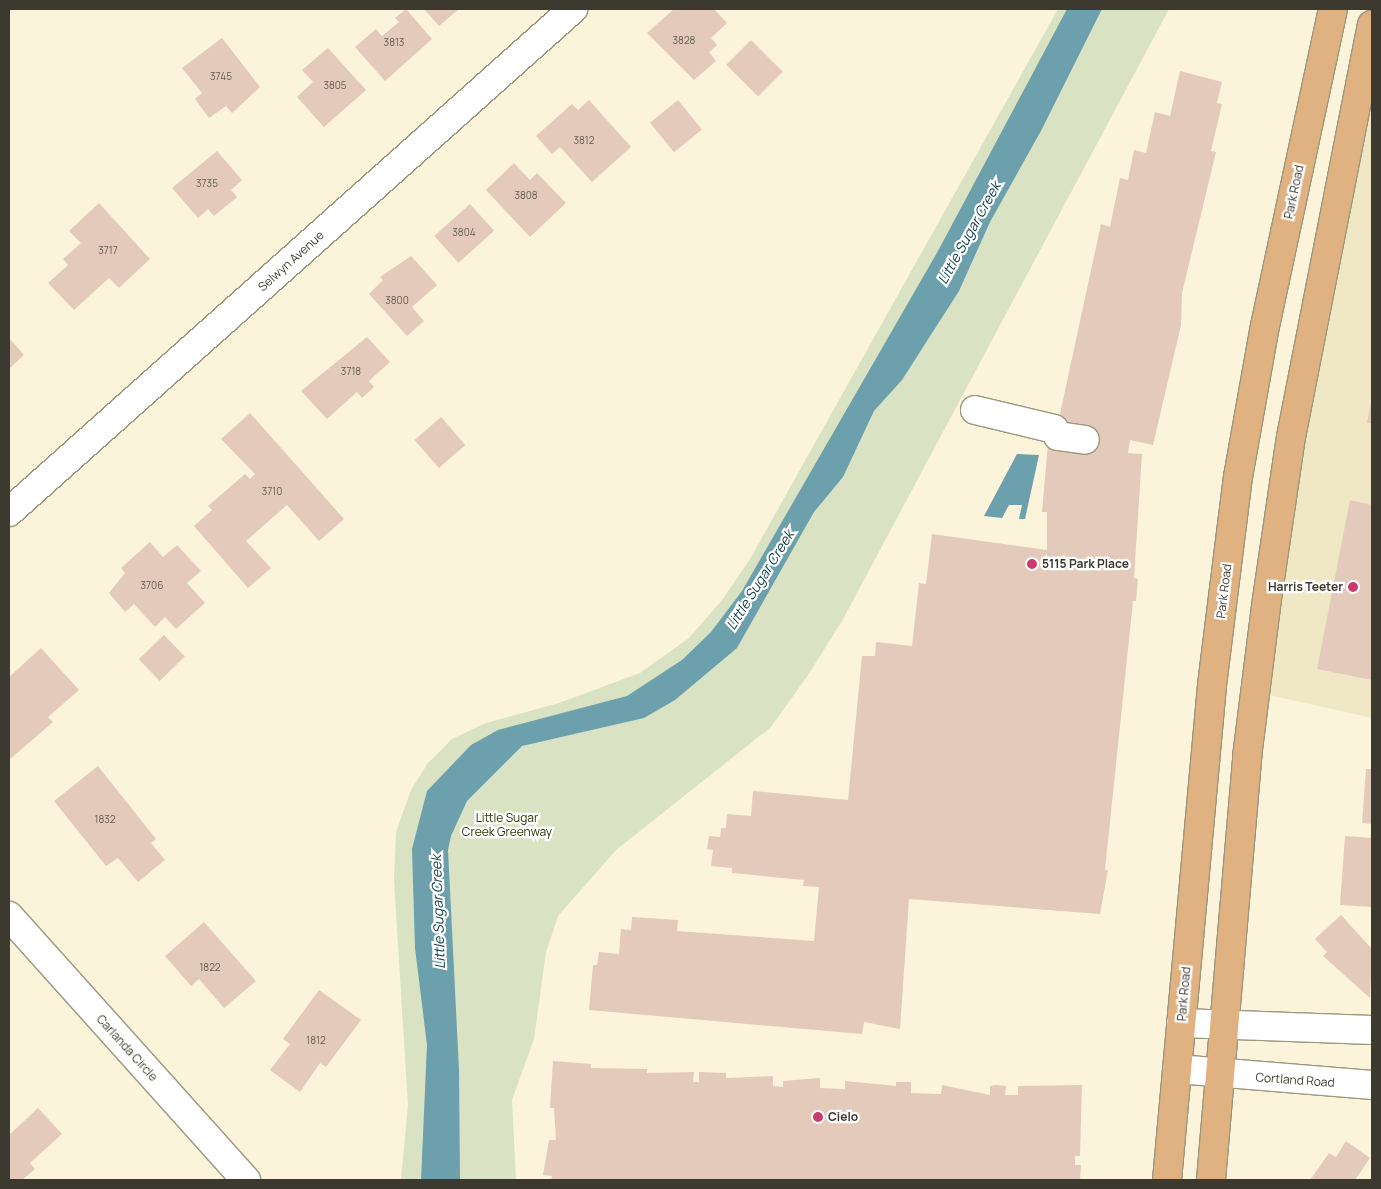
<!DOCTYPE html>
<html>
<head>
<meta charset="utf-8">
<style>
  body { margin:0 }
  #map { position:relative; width:1381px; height:1189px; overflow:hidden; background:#fbf4da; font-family:Manrope,sans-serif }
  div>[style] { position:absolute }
  .built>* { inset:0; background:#f0e7c5 }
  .green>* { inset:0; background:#d9e2c2 }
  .water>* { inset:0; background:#6ca0ac }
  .building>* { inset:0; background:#e4cabb; transform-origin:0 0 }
  .roads { filter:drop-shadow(1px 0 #9c967e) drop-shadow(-1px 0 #9c967e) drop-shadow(0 1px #9c967e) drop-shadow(0 -1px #9c967e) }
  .minor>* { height:28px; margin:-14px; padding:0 14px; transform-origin:14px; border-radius:14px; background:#fff }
  .major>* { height:28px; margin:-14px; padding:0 14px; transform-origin:14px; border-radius:14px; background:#e0b281 }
  .dots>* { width:14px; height:14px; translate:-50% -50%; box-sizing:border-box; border:2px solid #fff; border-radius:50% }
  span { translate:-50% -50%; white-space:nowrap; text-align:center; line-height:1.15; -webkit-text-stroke:4.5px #fff; paint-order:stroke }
  .number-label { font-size:10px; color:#665d52 }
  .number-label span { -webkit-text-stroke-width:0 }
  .street-label { font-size:12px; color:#3c392f }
  .poi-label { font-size:12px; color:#3c392f; font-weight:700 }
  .left { translate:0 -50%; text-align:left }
  .right { translate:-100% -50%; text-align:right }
  .park-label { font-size:12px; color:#2e3705 }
  .water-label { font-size:14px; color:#12424c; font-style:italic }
  .frame { position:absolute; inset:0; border:10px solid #3c392f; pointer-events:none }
</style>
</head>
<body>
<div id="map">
  <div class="built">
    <div style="clip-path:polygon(1372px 66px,1372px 718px,1269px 695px,1300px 463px)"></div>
  </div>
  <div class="green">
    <div style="clip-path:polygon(1058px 9px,1169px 9px,842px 621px,808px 675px,771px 727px,616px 850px,558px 916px,546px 952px,534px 1039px,512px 1100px,516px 1180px,401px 1180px,408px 1105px,394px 880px,396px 832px,411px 790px,428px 763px,452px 739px,486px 723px,559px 703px,640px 673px,689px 638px,722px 600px,750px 559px)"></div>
  </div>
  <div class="water">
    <div style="clip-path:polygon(1067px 9px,1102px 9px,1042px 129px,990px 222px,959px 291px,902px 380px,874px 411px,843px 477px,814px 512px,737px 648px,675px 700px,644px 718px,522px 746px,467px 801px,451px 836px,448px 850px,459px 1070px,460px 1180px,421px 1180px,427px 1045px,415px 948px,412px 849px,427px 791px,471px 745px,498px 730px,627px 696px,682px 660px,711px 632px,742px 591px,938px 251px)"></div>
    <div style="clip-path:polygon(1017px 454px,1039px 455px,1025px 519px,1019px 519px,1022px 505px,1009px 505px,1002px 518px,984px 516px)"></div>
  </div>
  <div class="building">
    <div style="clip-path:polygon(406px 9px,432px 39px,385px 81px,355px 47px,376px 29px,382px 36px,399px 22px,395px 18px)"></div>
    <div style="clip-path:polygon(424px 9px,459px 9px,439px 26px)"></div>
    <div style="clip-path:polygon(674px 9px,714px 9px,727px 23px,711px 38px,717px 45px,709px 52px,716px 61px,694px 80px,647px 33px)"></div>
    <div style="clip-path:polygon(222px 38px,260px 87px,232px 113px,226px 106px,209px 118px,195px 99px,202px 93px,182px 68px)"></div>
    <div style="left:751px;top:40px;width:45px;height:35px;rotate:45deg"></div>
    <div style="clip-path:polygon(328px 48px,366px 90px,324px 127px,297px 97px,313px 82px,302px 70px)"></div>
    <div style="clip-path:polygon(1180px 71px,1222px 82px,1217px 103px,1222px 104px,1211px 151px,1216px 152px,1182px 293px,1181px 325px,1153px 445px,1130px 440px,1128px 453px,1142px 454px,1134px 578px,1138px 579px,1136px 601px,1133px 601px,1105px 870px,1108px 870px,1100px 914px,909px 899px,900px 1029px,864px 1022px,862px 1034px,589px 1010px,593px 965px,597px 965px,599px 952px,619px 954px,621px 929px,631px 930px,632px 917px,678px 920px,677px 931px,814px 941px,819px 887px,803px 886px,804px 880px,732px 873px,732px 868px,711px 866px,713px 850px,707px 849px,709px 836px,720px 837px,721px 828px,726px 828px,727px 814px,751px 816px,753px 791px,848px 800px,862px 656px,875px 656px,876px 642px,912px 646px,919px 583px,926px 584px,932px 534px,1047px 550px,1047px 512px,1042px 512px,1048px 444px,1094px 448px,1096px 431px,1058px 423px,1101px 224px,1110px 227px,1120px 178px,1128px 180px,1134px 150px,1146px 153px,1155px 112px,1170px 116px)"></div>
    <div style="clip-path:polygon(589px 100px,631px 147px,592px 182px,560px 147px,552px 154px,536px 136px,572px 104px,578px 110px)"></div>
    <div style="left:678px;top:100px;width:38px;height:36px;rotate:51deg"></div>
    <div style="clip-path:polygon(217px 151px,242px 180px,231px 190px,237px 197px,214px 216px,208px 209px,198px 218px,172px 188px)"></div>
    <div style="clip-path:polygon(514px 163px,530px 180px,537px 173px,566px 203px,530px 237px,486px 190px)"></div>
    <div style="clip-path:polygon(99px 203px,150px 259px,119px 288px,109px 278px,74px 310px,48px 283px,68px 265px,63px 259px,81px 243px,69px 231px)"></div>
    <div style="left:470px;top:204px;width:36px;height:48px;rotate:48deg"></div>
    <div style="clip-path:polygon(411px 256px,437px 285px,412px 307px,424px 321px,407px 336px,369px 294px,383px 280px,380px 277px)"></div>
    <div style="clip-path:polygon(367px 337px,390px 362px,369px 381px,374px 387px,362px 398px,357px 392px,327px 419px,301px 391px)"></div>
    <div style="clip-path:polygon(9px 338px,24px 355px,9px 369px)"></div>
    <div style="clip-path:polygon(1371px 403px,1372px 403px,1372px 423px,1367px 423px)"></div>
    <div style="clip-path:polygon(250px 413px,344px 519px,319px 541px,287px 505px,246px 541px,271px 568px,248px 588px,194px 526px,212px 510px,208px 506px,245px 474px,250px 479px,255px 474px,221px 439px)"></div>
    <div style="left:441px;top:417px;width:37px;height:35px;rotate:49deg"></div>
    <div style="clip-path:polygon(1350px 500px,1372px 505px,1372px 680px,1317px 669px)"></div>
    <div style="clip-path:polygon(150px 542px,163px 557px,177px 545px,201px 571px,187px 583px,205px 603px,176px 629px,165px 617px,155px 627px,134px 604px,125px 612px,109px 593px,125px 573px,121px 568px)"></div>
    <div style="left:164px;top:635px;width:30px;height:35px;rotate:46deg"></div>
    <div style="clip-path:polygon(41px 648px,79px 690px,48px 717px,53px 722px,9px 760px,9px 677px)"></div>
    <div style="clip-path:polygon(98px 766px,156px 839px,151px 843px,165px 860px,138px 882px,118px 858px,106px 866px,54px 801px)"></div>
    <div style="clip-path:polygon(1366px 769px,1372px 769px,1372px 824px,1362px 823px)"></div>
    <div style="clip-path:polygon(1345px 836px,1372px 838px,1372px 907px,1340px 905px)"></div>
    <div style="clip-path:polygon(1341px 915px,1372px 949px,1370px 998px,1323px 956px,1327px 952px,1315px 939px)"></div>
    <div style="clip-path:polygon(204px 922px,256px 981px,224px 1008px,199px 979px,191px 986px,165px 956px)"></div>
    <div style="clip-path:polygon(319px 990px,361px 1020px,326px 1067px,320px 1063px,300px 1092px,270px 1070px,290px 1044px,283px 1039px)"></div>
    <div style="clip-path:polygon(553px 1061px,591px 1064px,591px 1068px,647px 1069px,647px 1073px,694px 1072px,693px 1082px,699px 1082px,699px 1072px,726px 1073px,726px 1078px,773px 1076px,773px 1086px,783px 1087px,783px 1081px,820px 1078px,820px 1088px,845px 1089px,845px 1081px,896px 1086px,896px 1082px,911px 1082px,911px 1093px,941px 1094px,942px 1085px,990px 1095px,990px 1086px,996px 1085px,1006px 1086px,1005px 1095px,1018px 1095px,1018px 1086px,1082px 1085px,1080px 1156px,1075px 1156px,1075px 1165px,1081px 1165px,1080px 1180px,551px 1180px,552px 1176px,543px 1175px,549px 1140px,556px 1140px,554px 1108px,550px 1108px)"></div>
    <div style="clip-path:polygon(38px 1108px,62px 1134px,30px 1163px,35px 1169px,22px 1180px,9px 1180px,9px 1135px)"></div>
    <div style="clip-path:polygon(1346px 1141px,1370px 1158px,1355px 1180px,1310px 1180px,1329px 1153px,1336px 1157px)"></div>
  </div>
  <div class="roads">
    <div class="minor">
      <div style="left:975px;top:410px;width:81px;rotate:13.5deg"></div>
      <div style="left:1054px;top:429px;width:8px;rotate:60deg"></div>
      <div style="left:1058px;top:436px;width:27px;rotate:8deg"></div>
      <div style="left:9px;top:512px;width:756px;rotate:-41.73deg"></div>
      <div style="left:9px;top:916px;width:355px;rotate:48.1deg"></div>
      <div style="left:1181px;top:1023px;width:191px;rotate:2.1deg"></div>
      <div style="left:1177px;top:1069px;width:196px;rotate:4.7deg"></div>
    </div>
    <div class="major">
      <div style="left:1167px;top:1180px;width:497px;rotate:-84.8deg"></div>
      <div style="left:1212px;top:685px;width:210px;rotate:-82.9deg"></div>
      <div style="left:1238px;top:477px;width:153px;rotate:-79.9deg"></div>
      <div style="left:1265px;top:326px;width:324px;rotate:-77.9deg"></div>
      <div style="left:1211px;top:1180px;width:425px;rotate:-85.1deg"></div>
      <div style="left:1247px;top:757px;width:159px;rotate:-82.8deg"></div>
      <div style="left:1267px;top:599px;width:164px;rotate:-81.6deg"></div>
      <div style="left:1291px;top:437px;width:420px;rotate:-78.9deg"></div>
    </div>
  </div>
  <div class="dots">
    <div style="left:1032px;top:564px;background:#c93b6a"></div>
    <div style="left:1353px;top:587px;background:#c93b6a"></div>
    <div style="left:818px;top:1117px;background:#c93b6a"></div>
  </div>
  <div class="number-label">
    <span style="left:684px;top:41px">3828</span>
    <span style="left:394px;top:43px">3813</span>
    <span style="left:221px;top:77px">3745</span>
    <span style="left:335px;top:86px">3805</span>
    <span style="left:584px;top:141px">3812</span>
    <span style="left:207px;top:184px">3735</span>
    <span style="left:526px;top:196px">3808</span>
    <span style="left:464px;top:233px">3804</span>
    <span style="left:108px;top:251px">3717</span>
    <span style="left:397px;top:301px">3800</span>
    <span style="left:351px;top:372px">3718</span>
    <span style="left:272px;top:492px">3710</span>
    <span style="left:152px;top:586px">3706</span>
    <span style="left:105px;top:820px">1832</span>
    <span style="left:210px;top:968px">1822</span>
    <span style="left:316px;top:1041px">1812</span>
  </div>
  <div class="street-label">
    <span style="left:1294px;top:192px;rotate:-78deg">Park Road</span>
    <span style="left:291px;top:261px;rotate:-42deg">Selwyn Avenue</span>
    <span style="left:1224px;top:591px;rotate:-83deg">Park Road</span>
    <span style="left:1184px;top:994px;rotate:-85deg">Park Road</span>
    <span style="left:127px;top:1048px;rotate:48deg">Carlanda Circle</span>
    <span style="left:1295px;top:1080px;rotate:4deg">Cortland Road</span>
  </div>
  <div class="poi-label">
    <span class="left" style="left:1042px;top:564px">5115 Park Place</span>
    <span class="right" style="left:1343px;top:587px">Harris Teeter</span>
    <span class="left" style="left:828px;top:1117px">Cielo</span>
  </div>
  <div class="park-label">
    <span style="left:507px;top:825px">Little Sugar<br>Creek Greenway</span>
  </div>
  <div class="water-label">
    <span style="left:969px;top:233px;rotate:-61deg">Little Sugar Creek</span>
    <span style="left:760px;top:580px;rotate:-58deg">Little Sugar Creek</span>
    <span style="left:438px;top:912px;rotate:-92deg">Little Sugar Creek</span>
  </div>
  <div class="frame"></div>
</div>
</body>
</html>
